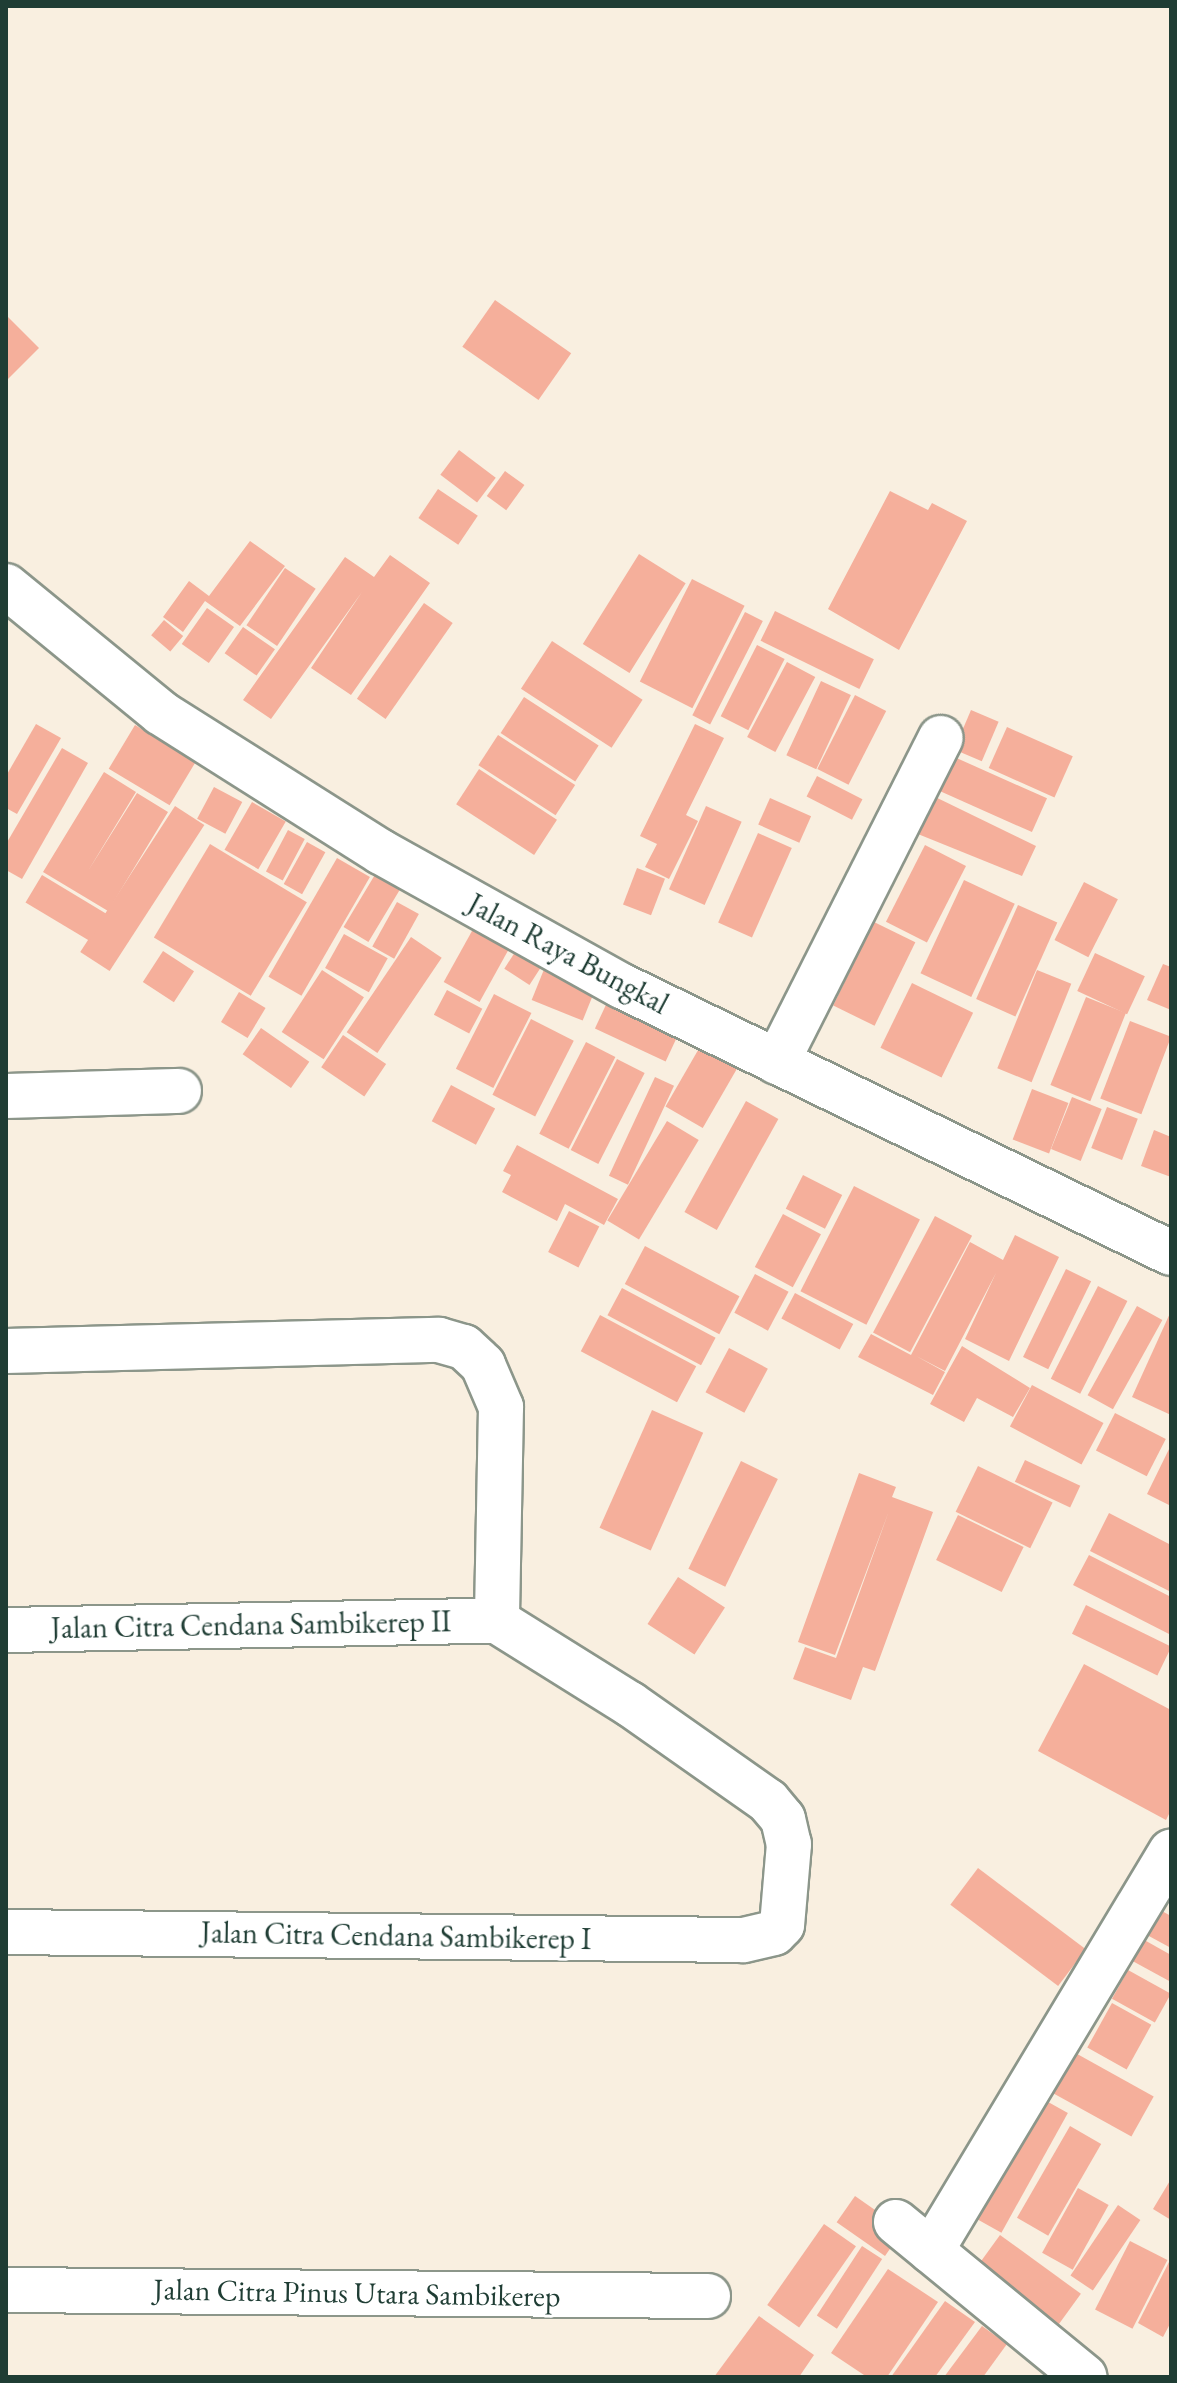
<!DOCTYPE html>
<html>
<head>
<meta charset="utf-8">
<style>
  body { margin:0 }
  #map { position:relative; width:1177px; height:2383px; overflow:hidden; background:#f9efe0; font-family:"EB Garamond",serif }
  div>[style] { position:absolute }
  .building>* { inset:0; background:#f5af9b; transform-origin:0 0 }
  .roads { filter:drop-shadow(2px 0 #8c968a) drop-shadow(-2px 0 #8c968a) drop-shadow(0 2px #8c968a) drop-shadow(0 -2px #8c968a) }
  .minor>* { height:44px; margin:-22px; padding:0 22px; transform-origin:22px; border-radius:22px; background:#fff }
  .tertiary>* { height:44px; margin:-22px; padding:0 22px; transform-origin:22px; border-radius:22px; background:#fff }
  span { translate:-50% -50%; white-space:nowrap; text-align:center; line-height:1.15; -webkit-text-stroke:6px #fff; paint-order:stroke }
  .street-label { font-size:30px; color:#1f3d34 }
  .frame { position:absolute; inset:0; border:8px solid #1f3d34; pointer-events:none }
</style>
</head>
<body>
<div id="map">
  <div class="building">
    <div style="left:495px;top:300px;width:93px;height:57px;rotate:35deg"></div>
    <div style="clip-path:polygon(6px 315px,39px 348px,6px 381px)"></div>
    <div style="left:459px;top:450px;width:46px;height:31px;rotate:37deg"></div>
    <div style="left:505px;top:471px;width:24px;height:31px;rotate:36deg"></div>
    <div style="left:438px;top:489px;width:48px;height:35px;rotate:34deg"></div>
    <div style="clip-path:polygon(890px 491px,928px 510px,932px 503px,967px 521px,899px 650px,828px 609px)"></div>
    <div style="clip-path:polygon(250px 541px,285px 566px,240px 626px,205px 601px,183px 632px,163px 617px,189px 581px,209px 596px)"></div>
    <div style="left:639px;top:554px;width:55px;height:106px;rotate:32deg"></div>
    <div style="clip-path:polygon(390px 555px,430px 583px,351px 695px,311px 668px,362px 592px,271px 719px,243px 700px,345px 557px,374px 577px)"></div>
    <div style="left:285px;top:568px;width:37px;height:69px;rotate:34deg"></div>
    <div style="left:692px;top:579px;width:59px;height:115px;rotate:27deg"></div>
    <div style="left:424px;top:603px;width:35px;height:117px;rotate:35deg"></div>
    <div style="left:207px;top:608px;width:33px;height:44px;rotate:35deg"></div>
    <div style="left:775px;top:611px;width:110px;height:33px;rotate:26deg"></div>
    <div style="left:745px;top:612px;width:20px;height:116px;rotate:27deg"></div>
    <div style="left:164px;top:620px;width:25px;height:20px;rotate:40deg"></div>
    <div style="left:243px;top:627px;width:39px;height:32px;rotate:35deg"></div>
    <div style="left:552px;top:641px;width:108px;height:57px;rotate:33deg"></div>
    <div style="left:757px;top:645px;width:31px;height:80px;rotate:27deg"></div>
    <div style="left:787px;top:662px;width:32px;height:85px;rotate:28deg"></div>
    <div style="left:821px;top:681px;width:33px;height:82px;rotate:25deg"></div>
    <div style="left:855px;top:695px;width:35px;height:83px;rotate:27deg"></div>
    <div style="left:524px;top:697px;width:89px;height:43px;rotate:33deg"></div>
    <div style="left:971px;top:710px;width:30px;height:43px;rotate:23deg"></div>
    <div style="clip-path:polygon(36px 724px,61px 738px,17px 814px,6px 808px,6px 776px)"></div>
    <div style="clip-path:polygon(695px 724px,724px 738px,686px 815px,698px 821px,669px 879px,645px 867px,657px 844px,640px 836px)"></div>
    <div style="left:135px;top:725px;width:71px;height:51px;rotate:31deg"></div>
    <div style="left:1007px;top:727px;width:72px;height:45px;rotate:24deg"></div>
    <div style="left:498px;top:735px;width:92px;height:36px;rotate:33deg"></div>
    <div style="clip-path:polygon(62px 748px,88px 763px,22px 879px,6px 870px,6px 844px)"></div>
    <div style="left:952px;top:756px;width:104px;height:37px;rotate:24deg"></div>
    <div style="left:479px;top:769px;width:93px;height:42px;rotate:33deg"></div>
    <div style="clip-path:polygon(104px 772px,136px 792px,88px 871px,137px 793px,168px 812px,108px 911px,43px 872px)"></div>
    <div style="left:817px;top:776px;width:51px;height:23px;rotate:27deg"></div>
    <div style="left:214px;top:787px;width:32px;height:36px;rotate:28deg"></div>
    <div style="clip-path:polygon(925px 792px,1036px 846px,1022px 876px,908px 830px)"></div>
    <div style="left:770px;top:798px;width:45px;height:29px;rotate:24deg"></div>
    <div style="left:252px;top:802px;width:39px;height:55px;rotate:30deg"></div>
    <div style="left:175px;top:806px;width:35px;height:174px;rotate:33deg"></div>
    <div style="left:706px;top:806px;width:39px;height:91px;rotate:24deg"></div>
    <div style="left:288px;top:830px;width:19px;height:47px;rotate:28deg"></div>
    <div style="left:758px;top:833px;width:37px;height:98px;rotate:24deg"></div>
    <div style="left:307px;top:842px;width:21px;height:48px;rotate:29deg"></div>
    <div style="left:210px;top:844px;width:113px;height:109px;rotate:31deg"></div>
    <div style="left:925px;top:845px;width:46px;height:86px;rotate:27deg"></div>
    <div style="left:337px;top:858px;width:38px;height:137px;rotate:30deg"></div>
    <div style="left:637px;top:868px;width:30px;height:39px;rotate:21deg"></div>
    <div style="left:376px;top:873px;width:29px;height:63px;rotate:31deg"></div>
    <div style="left:42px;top:875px;width:75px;height:32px;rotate:31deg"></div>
    <div style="left:964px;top:880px;width:56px;height:103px;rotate:25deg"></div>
    <div style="left:1084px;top:882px;width:38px;height:65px;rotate:27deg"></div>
    <div style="left:397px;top:902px;width:25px;height:51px;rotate:29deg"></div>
    <div style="left:1018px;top:905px;width:43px;height:103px;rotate:24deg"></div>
    <div style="left:482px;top:913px;width:41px;height:79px;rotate:29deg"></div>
    <div style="left:874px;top:922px;width:46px;height:93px;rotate:26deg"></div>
    <div style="left:344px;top:934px;width:50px;height:39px;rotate:29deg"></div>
    <div style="left:411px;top:937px;width:37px;height:115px;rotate:34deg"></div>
    <div style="left:519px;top:946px;width:30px;height:27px;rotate:33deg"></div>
    <div style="left:163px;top:951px;width:37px;height:37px;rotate:33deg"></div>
    <div style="left:1095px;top:953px;width:55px;height:42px;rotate:25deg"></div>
    <div style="left:547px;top:962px;width:55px;height:41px;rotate:22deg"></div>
    <div style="clip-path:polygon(1163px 964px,1171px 967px,1171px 1010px,1147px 1000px)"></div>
    <div style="left:322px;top:970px;width:50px;height:74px;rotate:33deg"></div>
    <div style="left:1037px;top:970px;width:37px;height:106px;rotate:22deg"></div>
    <div style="left:912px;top:983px;width:68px;height:72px;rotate:26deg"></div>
    <div style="left:447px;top:990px;width:40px;height:28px;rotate:28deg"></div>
    <div style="left:239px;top:992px;width:31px;height:35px;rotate:31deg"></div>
    <div style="left:494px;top:994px;width:42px;height:84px;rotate:27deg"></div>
    <div style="left:611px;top:994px;width:78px;height:38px;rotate:25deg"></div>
    <div style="left:1086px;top:997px;width:43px;height:95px;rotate:22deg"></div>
    <div style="left:531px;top:1019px;width:48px;height:85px;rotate:27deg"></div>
    <div style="left:1130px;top:1021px;width:44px;height:83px;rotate:21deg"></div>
    <div style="left:261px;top:1028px;width:59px;height:32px;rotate:35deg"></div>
    <div style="left:343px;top:1035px;width:52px;height:39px;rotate:34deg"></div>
    <div style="left:586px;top:1042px;width:33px;height:103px;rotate:27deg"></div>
    <div style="left:701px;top:1045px;width:43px;height:71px;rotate:30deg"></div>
    <div style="left:617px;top:1059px;width:31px;height:102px;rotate:27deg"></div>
    <div style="left:655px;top:1077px;width:21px;height:109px;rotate:25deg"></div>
    <div style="left:451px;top:1085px;width:50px;height:41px;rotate:28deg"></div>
    <div style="left:1032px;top:1089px;width:39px;height:54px;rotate:21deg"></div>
    <div style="left:1072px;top:1097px;width:32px;height:56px;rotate:22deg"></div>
    <div style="left:746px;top:1101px;width:37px;height:127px;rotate:29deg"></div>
    <div style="left:1107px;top:1107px;width:33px;height:44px;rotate:21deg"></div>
    <div style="left:667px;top:1121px;width:37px;height:116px;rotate:31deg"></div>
    <div style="clip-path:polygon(1154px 1130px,1171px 1137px,1171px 1177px,1141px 1166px)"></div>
    <div style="clip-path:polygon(517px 1145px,618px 1199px,604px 1225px,565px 1204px,557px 1221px,502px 1192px,511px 1175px,503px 1171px)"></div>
    <div style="left:803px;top:1175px;width:44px;height:38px;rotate:27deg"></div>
    <div style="left:854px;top:1186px;width:74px;height:118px;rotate:27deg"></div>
    <div style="left:569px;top:1211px;width:34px;height:46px;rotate:27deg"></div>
    <div style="left:783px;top:1214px;width:43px;height:60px;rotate:28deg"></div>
    <div style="left:935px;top:1216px;width:42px;height:132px;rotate:28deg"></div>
    <div style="clip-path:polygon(1015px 1235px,1059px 1257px,1009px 1361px,965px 1339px,996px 1273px,945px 1371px,916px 1356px,945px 1372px,933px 1395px,858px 1357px,871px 1334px,911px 1355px,970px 1242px,1003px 1260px)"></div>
    <div style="left:645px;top:1246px;width:107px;height:43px;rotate:28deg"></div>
    <div style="left:1066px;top:1269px;width:28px;height:98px;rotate:26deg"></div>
    <div style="left:755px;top:1274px;width:38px;height:44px;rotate:28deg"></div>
    <div style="left:1098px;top:1286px;width:33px;height:104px;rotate:27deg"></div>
    <div style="left:622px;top:1288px;width:106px;height:31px;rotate:28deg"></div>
    <div style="left:795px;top:1293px;width:66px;height:29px;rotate:28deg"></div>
    <div style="left:1137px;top:1306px;width:29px;height:102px;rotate:29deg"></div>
    <div style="clip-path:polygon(1171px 1311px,1171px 1415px,1132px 1397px)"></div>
    <div style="left:600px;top:1315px;width:109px;height:41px;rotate:28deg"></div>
    <div style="clip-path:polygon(962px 1346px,1030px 1388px,1013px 1417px,977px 1398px,964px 1422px,930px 1404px)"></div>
    <div style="left:729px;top:1348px;width:44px;height:50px;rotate:28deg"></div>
    <div style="left:1032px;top:1385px;width:81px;height:47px;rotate:28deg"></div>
    <div style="left:652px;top:1410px;width:56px;height:129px;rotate:24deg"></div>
    <div style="left:1115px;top:1413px;width:57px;height:42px;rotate:27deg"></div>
    <div style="clip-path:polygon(1171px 1445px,1171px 1506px,1147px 1494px)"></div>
    <div style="left:1025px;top:1460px;width:61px;height:24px;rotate:25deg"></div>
    <div style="left:741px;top:1461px;width:41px;height:120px;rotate:26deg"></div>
    <div style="left:978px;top:1466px;width:83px;height:51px;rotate:26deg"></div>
    <div style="clip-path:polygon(859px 1473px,896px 1487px,892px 1497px,933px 1512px,875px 1671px,863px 1667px,851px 1700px,793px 1679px,805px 1647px,836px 1658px,889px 1511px,835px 1655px,798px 1642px)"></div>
    <div style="clip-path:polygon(1109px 1513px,1171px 1545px,1171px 1592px,1090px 1551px)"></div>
    <div style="left:958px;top:1515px;width:73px;height:50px;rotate:26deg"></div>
    <div style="clip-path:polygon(1089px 1555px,1171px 1597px,1171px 1635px,1073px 1585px)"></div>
    <div style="left:678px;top:1577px;width:56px;height:56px;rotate:33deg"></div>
    <div style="left:1086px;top:1605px;width:95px;height:32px;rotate:26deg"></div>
    <div style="clip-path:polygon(1084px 1664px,1171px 1710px,1171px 1810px,1166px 1820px,1038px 1751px)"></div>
    <div style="left:978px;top:1868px;width:135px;height:46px;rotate:37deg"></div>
    <div style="clip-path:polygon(1160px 1910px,1171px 1916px,1171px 1948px,1147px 1935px)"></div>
    <div style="clip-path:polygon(1139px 1937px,1171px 1955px,1171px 1982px,1127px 1958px)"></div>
    <div style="left:1128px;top:1970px;width:49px;height:33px;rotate:29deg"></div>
    <div style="left:1112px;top:2003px;width:45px;height:51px;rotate:29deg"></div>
    <div style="left:1061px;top:2045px;width:106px;height:46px;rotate:29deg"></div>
    <div style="left:1032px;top:2093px;width:41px;height:137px;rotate:29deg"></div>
    <div style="left:1070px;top:2126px;width:36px;height:106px;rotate:30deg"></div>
    <div style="clip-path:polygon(1171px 2179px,1171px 2220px,1153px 2209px)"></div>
    <div style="left:1078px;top:2188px;width:35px;height:74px;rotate:29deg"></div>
    <div style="left:855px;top:2196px;width:59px;height:32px;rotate:35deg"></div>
    <div style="left:1118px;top:2205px;width:27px;height:85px;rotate:34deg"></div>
    <div style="left:824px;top:2224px;width:39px;height:99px;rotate:35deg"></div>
    <div style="left:1000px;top:2235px;width:100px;height:41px;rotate:36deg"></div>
    <div style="left:1130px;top:2241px;width:42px;height:77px;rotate:27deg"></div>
    <div style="left:862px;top:2246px;width:24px;height:83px;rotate:33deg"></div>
    <div style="clip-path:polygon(1171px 2258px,1171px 2322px,1163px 2337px,1138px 2323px)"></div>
    <div style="clip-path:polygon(888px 2269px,938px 2302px,887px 2377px,867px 2377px,831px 2353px)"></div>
    <div style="clip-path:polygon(945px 2301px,975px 2322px,935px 2377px,891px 2377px)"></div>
    <div style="clip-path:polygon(759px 2316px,814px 2355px,799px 2377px,714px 2377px)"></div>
    <div style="clip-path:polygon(982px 2326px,1007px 2344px,983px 2377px,944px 2377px)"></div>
  </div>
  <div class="roads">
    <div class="minor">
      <div style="left:777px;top:1062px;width:363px;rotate:-63.2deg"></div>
      <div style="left:6px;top:1096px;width:173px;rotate:-1.7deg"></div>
      <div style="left:6px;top:1351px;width:433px;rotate:-1.5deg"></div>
      <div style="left:439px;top:1340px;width:26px;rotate:16deg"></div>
      <div style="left:464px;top:1347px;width:26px;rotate:43deg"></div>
      <div style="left:483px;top:1365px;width:46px;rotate:66.8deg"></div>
      <div style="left:501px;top:1407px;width:214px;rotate:91.1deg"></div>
      <div style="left:497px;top:1621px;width:157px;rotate:32deg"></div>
      <div style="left:630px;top:1704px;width:169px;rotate:35.1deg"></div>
      <div style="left:768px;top:1801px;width:23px;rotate:50deg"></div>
      <div style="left:783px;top:1819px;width:26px;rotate:77deg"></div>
      <div style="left:789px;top:1844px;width:81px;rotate:94.9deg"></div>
      <div style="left:782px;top:1925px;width:11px;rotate:135deg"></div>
      <div style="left:774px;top:1933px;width:32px;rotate:167deg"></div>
      <div style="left:743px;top:1940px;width:737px;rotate:-179.38deg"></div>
      <div style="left:6px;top:1630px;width:491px;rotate:-1.1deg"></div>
      <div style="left:896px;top:2222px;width:244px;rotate:39.4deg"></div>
      <div style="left:931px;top:2251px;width:466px;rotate:-59deg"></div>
      <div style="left:6px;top:2290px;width:702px;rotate:0.49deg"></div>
    </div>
    <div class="tertiary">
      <div style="left:6px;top:586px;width:200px;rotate:39.3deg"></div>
      <div style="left:161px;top:713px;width:260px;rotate:32.3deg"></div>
      <div style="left:381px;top:852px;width:276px;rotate:29.1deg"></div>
      <div style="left:622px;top:986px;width:610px;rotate:25.94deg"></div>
    </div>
  </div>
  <div class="street-label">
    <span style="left:568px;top:954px;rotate:28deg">Jalan Raya Bungkal</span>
    <span style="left:251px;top:1625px;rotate:-1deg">Jalan Citra Cendana Sambikerep II</span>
    <span style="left:396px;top:1936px;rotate:1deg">Jalan Citra Cendana Sambikerep I</span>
    <span style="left:357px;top:2293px;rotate:1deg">Jalan Citra Pinus Utara Sambikerep</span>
  </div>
  <div class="frame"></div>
</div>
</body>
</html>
